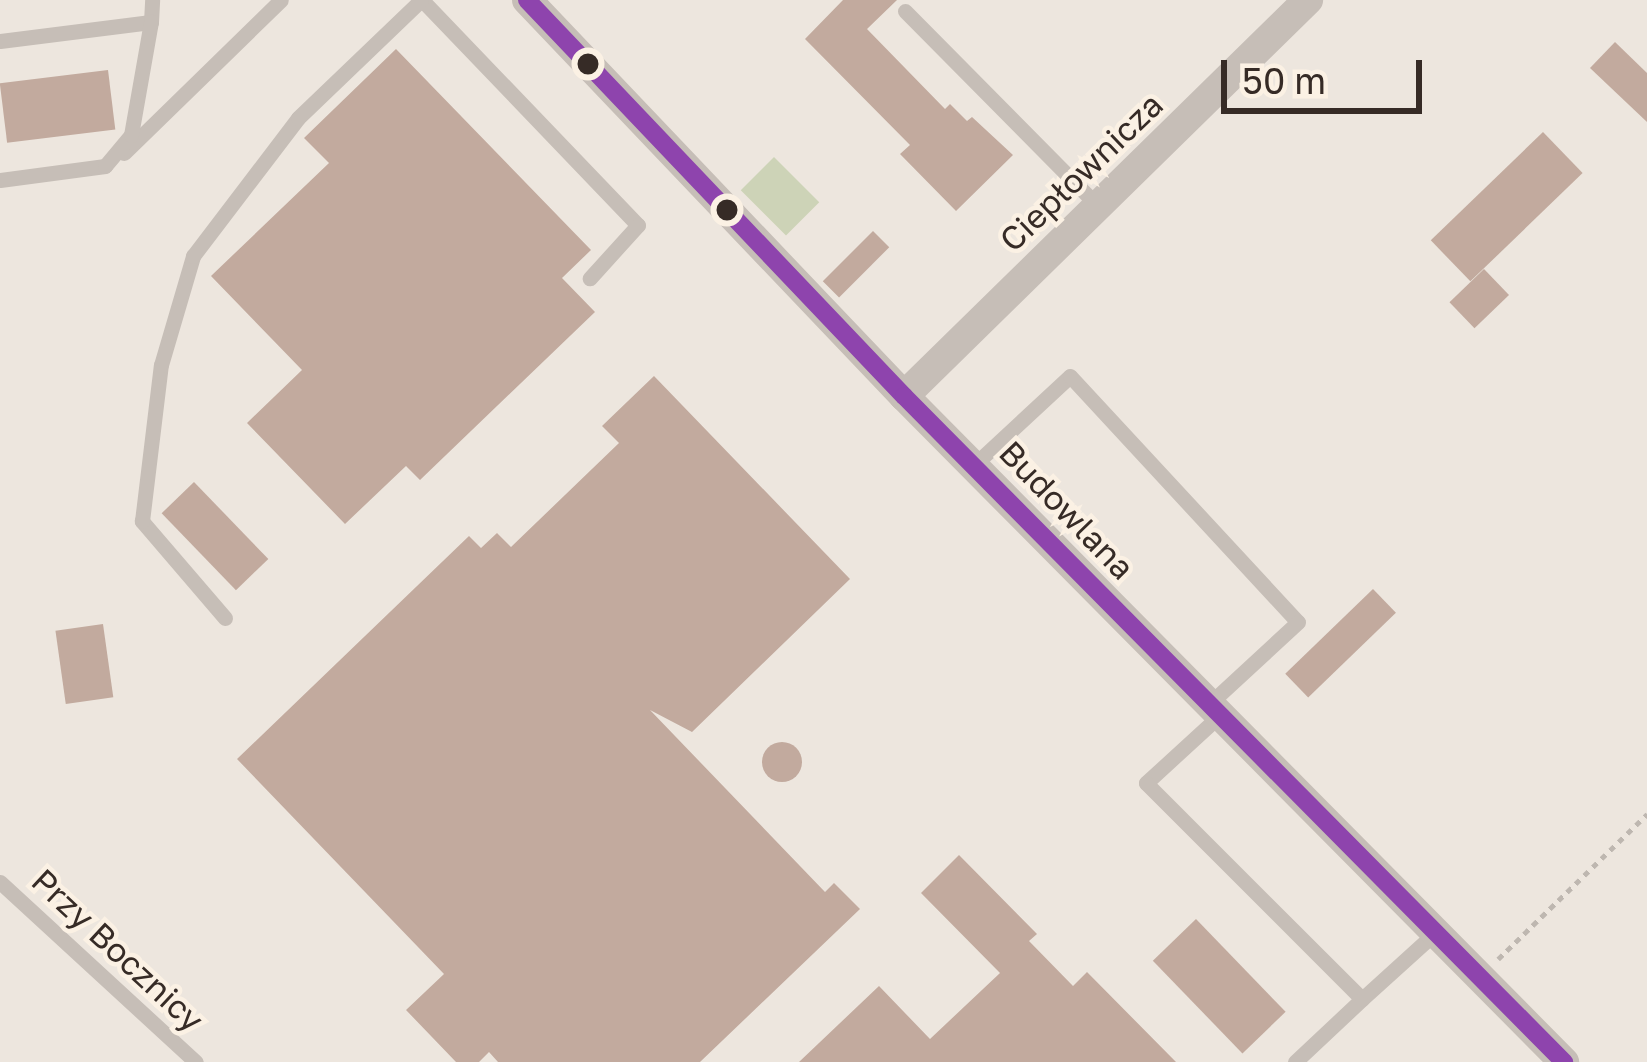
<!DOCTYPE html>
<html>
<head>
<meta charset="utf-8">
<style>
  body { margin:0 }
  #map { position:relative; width:1647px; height:1062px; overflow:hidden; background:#ede6de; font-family:"Golos Text",sans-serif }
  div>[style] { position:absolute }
  .green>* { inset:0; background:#cdd3b7; transform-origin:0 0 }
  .building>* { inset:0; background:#c2aa9e; transform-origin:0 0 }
  .round { border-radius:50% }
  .path>* { height:4.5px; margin-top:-2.25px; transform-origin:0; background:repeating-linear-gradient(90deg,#beb7b0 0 6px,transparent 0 12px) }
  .lane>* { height:15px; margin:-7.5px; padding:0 7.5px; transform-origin:7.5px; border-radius:7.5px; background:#c6beb7 }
  .street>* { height:30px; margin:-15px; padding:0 15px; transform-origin:15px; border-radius:15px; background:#c6beb7 }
  .bus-1>* { height:18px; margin:-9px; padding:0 9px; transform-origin:9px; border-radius:9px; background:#8e44ad }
  .dots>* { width:33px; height:33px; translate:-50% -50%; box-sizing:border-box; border:6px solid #fbf1e4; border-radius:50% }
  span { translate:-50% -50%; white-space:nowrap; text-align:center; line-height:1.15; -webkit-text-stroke:9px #fbf1e4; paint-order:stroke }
  .street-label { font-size:33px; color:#362b26 }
  .scale { position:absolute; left:1221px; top:60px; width:201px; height:54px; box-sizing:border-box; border:6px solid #362b26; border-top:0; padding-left:15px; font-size:36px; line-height:42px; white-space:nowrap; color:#362b26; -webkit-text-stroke:9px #fbf1e4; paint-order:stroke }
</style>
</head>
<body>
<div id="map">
  <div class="green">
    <div style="left:774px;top:157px;width:64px;height:47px;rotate:45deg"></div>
  </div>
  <div class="building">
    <div style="clip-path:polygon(843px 0,897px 0,867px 29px,945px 109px,950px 104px,967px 121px,972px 117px,1013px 155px,956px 211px,900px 154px,910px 145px,805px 39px)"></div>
    <div style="clip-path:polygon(1615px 42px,1647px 73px,1647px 122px,1590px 68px)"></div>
    <div style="clip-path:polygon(396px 49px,591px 250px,562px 278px,595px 312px,420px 480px,406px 466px,345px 524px,247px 423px,302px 370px,211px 276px,329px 163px,304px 138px)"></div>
    <div style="left:108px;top:70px;width:60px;height:109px;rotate:83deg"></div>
    <div style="left:1543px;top:132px;width:57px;height:156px;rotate:46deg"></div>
    <div style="left:873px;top:231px;width:23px;height:71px;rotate:45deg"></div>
    <div style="left:1484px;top:269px;width:36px;height:48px;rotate:46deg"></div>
    <div style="clip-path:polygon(654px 376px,850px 579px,692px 732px,650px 710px,825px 892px,834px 883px,860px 909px,700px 1062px,498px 1062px,489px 1052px,479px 1062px,456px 1062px,406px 1010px,444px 974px,237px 759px,469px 536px,481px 548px,497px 533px,511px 547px,619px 443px,602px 426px)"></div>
    <div style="left:194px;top:482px;width:107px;height:45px;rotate:46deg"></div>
    <div style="left:1373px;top:589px;width:33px;height:122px;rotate:46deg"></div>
    <div style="left:103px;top:624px;width:74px;height:48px;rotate:82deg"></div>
    <div class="round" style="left:762px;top:742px;width:40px;height:40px"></div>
    <div style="clip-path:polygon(959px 855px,1037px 934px,1029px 941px,1073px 986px,1087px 972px,1176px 1062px,799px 1062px,879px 986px,930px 1039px,1000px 973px,921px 893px)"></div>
    <div style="left:1196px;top:919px;width:129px;height:60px;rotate:46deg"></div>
  </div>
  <div class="path">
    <div style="left:1498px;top:959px;width:208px;rotate:-44.2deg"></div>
  </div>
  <div class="lane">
    <div style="left:422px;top:0;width:312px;rotate:46.2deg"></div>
    <div style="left:638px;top:225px;width:72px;rotate:132.2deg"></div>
    <div style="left:905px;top:11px;width:274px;rotate:45.3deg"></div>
    <div style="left:0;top:41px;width:152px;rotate:-7.2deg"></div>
    <div style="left:151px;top:22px;width:22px;rotate:-87deg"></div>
    <div style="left:124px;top:153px;width:219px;rotate:-44.3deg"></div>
    <div style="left:0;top:180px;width:106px;rotate:-7.6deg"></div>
    <div style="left:105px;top:166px;width:40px;rotate:-50deg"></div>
    <div style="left:131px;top:135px;width:115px;rotate:-80deg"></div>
    <div style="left:973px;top:466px;width:132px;rotate:-42.9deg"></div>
    <div style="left:1070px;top:376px;width:335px;rotate:47.2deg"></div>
    <div style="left:1298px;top:622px;width:122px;rotate:137.3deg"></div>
    <div style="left:225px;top:618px;width:128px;rotate:-130.6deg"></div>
    <div style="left:142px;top:521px;width:157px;rotate:-83.1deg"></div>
    <div style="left:161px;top:365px;width:114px;rotate:-73.6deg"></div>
    <div style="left:193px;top:256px;width:173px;rotate:-52.7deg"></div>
    <div style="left:298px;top:118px;width:170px;rotate:-43.8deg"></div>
    <div style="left:1219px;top:716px;width:99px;rotate:137.5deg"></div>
    <div style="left:1146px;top:783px;width:305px;rotate:45deg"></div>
    <div style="left:1362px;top:999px;width:92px;rotate:136.8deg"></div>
    <div style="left:0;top:882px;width:266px;rotate:42.6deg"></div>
    <div style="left:1362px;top:999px;width:100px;rotate:-42.2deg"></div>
  </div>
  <div class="street">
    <div style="left:527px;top:0;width:547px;rotate:46.41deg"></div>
    <div style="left:904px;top:396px;width:938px;rotate:45.26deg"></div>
    <div style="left:904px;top:396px;width:566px;rotate:-44.43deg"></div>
  </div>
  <div class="bus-1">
    <div style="left:527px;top:0;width:547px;rotate:46.41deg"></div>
    <div style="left:904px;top:396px;width:938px;rotate:45.26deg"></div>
  </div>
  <div class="dots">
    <div style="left:588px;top:64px;background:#362b26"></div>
    <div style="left:727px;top:210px;background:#362b26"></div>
  </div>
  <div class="street-label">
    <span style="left:1081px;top:172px;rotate:-44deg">Ciepłownicza</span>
    <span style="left:1067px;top:510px;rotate:46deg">Budowlana</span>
    <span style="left:118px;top:950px;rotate:43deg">Przy Bocznicy</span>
  </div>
  <div class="scale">50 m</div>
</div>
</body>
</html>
